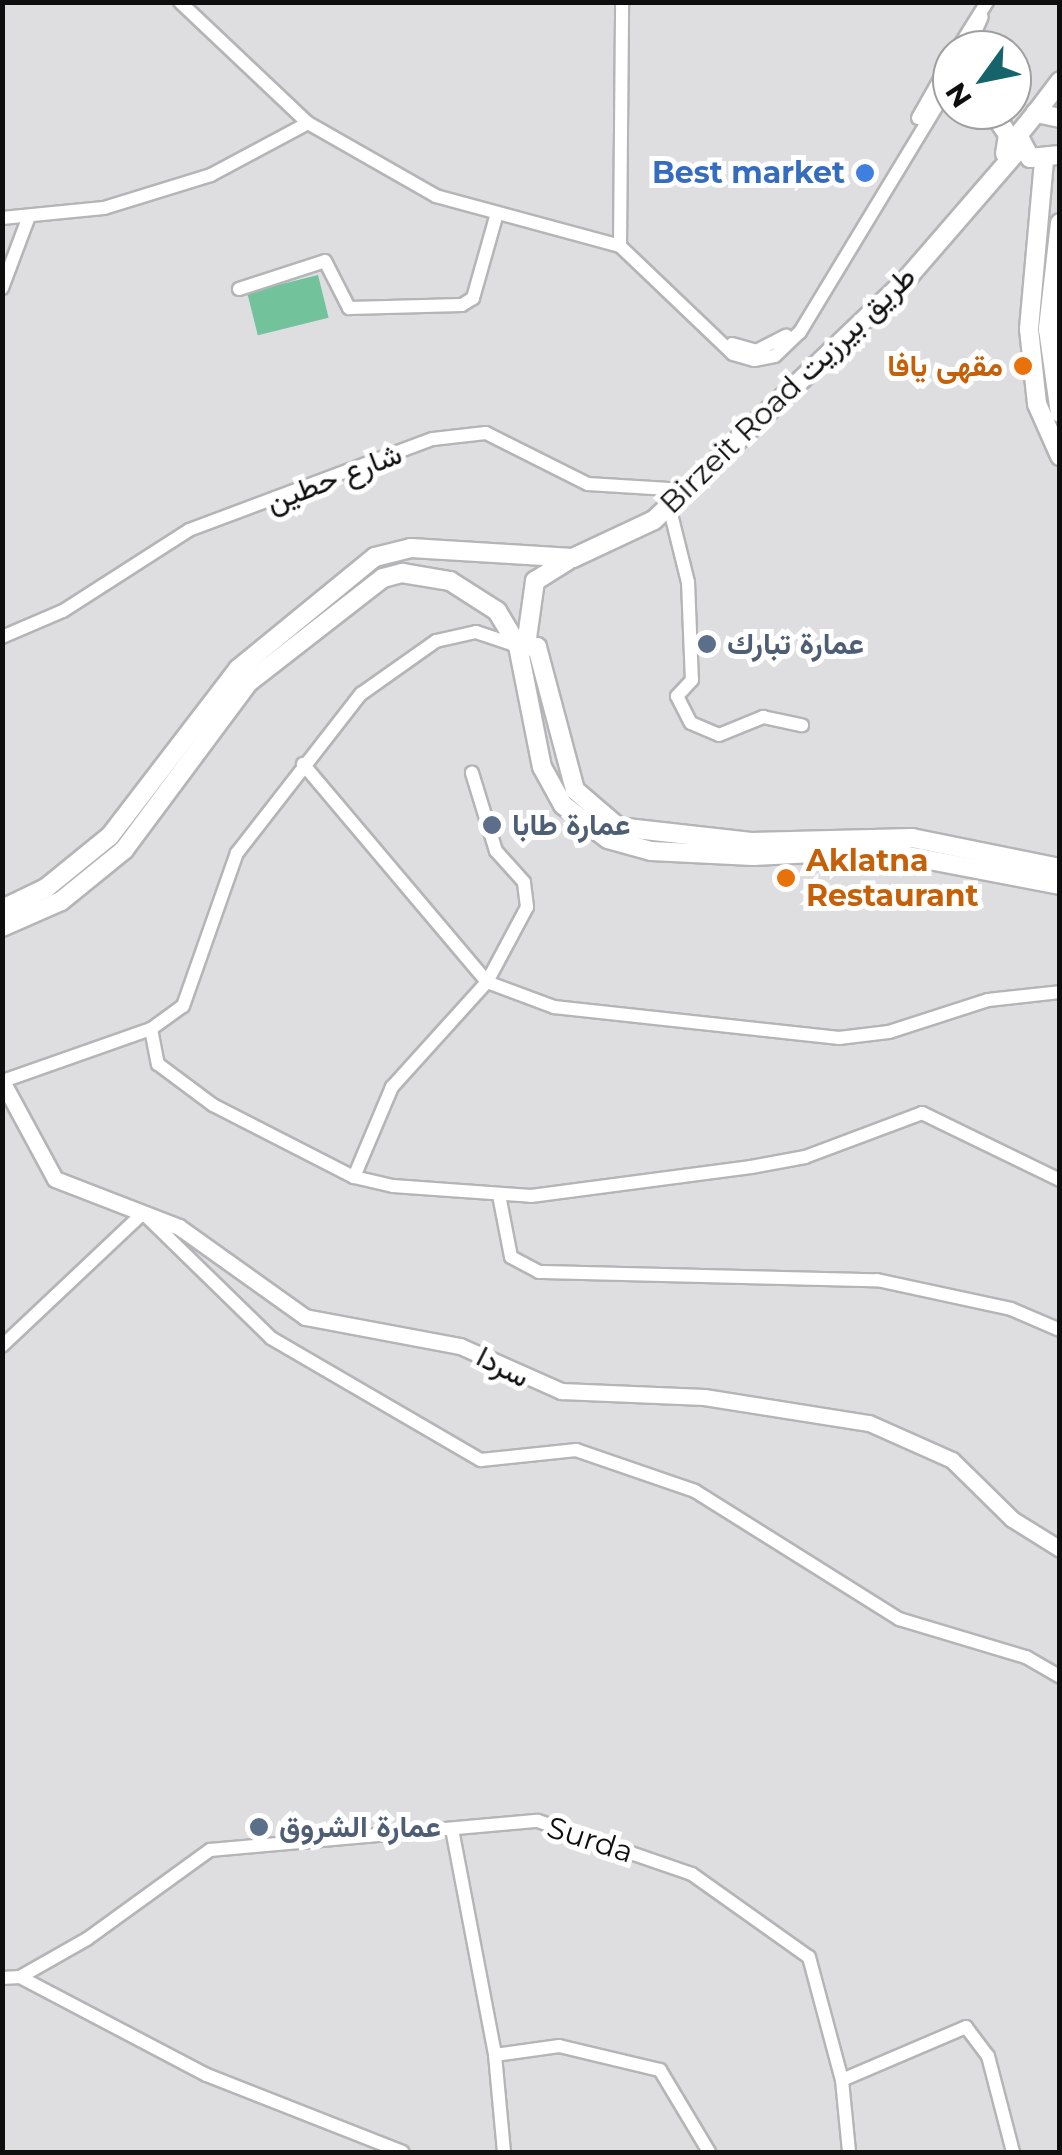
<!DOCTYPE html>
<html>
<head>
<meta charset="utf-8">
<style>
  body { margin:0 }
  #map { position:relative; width:1062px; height:2155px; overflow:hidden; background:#dedee1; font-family:Montserrat,Vazirmatn,sans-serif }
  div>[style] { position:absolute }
  .green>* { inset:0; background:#72c29c; transform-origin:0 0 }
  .roads { filter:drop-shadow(2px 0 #b5b5b8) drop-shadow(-2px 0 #b5b5b8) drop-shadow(0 2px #b5b5b8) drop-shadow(0 -2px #b5b5b8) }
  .minor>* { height:12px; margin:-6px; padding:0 6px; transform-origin:6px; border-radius:6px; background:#fff }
  .tertiary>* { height:15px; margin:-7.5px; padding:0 7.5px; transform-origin:7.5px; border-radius:7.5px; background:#fff }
  .secondary>* { height:18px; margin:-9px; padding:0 9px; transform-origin:9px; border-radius:9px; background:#fff }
  .dots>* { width:28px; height:28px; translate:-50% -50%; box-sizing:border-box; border:5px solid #fff; border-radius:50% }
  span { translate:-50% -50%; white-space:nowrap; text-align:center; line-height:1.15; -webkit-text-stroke:10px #fff; paint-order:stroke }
  .shop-label { font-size:30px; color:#366cbe; font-weight:700 }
  .right { translate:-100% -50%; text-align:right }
  .food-label { font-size:30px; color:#c56008; font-weight:700 }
  .left { translate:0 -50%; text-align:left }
  .street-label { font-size:30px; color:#0f0e0f }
  .service-label { font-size:30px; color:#4e5e75; font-weight:700 }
  .frame { position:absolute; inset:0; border:5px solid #0f0e0f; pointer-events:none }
  .north { position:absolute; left:932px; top:30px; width:100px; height:100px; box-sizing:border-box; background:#fff; border:2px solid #9f9f9f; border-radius:50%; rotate:237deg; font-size:28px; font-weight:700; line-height:40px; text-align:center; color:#0f0e0f }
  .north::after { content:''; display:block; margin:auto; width:35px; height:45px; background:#16646b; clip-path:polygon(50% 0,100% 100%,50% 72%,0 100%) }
</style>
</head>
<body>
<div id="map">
  <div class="green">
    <div style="left:318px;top:275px;width:44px;height:73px;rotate:76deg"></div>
  </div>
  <div class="roads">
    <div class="minor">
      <div style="left:180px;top:2px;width:176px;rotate:43.4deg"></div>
      <div style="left:308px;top:123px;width:147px;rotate:29.7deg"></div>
      <div style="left:436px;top:196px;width:191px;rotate:15.2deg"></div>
      <div style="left:620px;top:246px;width:156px;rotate:43.7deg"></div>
      <div style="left:733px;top:354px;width:22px;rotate:16deg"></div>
      <div style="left:754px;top:360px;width:21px;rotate:-11deg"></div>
      <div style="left:775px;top:356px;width:35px;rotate:-44deg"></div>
      <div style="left:800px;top:332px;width:293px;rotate:-58.8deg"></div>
      <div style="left:957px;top:50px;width:57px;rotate:-58deg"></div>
      <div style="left:967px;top:50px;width:36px;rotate:-66deg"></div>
      <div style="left:918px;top:118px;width:69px;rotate:-60.5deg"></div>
      <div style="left:2px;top:218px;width:102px;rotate:-5.6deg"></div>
      <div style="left:104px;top:208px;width:112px;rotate:-17.1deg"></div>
      <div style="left:211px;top:175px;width:110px;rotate:-28.2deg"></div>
      <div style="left:620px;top:246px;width:244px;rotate:-89.5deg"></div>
      <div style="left:2px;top:288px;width:74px;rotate:-69.4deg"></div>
      <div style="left:239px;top:289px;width:90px;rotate:-18deg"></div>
      <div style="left:325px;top:261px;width:53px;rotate:62.9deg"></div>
      <div style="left:349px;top:308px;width:113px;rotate:-1.5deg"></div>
      <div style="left:462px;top:305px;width:13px;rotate:-32deg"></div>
      <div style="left:473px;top:298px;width:88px;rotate:-74.2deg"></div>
      <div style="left:732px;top:344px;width:25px;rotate:16deg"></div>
      <div style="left:756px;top:351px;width:34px;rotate:-27deg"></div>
      <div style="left:669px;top:506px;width:78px;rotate:76deg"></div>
      <div style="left:688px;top:582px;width:98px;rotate:87.7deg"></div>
      <div style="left:692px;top:680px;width:22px;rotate:133deg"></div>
      <div style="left:677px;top:696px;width:30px;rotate:63deg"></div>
      <div style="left:691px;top:723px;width:30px;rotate:23deg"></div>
      <div style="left:719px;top:735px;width:48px;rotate:-22.2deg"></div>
      <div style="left:763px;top:717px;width:40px;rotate:12deg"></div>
      <div style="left:2px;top:637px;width:66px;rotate:-23.1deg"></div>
      <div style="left:63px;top:611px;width:150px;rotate:-32.7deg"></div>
      <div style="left:189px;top:530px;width:260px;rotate:-20.5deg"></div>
      <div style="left:433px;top:439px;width:53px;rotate:-6.5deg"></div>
      <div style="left:486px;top:433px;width:114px;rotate:26.6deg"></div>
      <div style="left:588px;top:484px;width:97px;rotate:3.5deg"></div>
      <div style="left:303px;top:764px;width:285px;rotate:49.8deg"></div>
      <div style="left:487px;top:982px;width:72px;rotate:20.5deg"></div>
      <div style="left:554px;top:1007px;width:287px;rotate:6.2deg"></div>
      <div style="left:839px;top:1038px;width:50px;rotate:-6.8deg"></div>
      <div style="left:889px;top:1032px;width:104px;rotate:-17.9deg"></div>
      <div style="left:988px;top:1000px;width:72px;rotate:-6.3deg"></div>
      <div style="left:151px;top:1029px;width:36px;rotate:79deg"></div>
      <div style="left:158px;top:1064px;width:69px;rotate:36.7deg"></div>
      <div style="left:213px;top:1105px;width:158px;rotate:27.1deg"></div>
      <div style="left:354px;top:1177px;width:40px;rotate:13deg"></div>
      <div style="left:393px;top:1186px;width:138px;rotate:4.1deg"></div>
      <div style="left:531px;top:1196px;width:222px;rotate:-7.5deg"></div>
      <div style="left:751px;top:1167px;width:55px;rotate:-10.5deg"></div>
      <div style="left:805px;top:1157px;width:125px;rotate:-20.6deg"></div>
      <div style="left:922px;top:1113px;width:153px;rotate:25.9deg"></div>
      <div style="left:3px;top:1081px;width:157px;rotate:-19.4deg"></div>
      <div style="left:151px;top:1029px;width:39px;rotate:-36deg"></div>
      <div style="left:183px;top:1006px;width:162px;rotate:-70.6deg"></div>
      <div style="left:237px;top:853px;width:202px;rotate:-52.1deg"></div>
      <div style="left:361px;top:694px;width:92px;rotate:-35.2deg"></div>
      <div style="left:436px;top:641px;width:41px;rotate:-12.7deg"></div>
      <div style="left:476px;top:632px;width:41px;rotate:18.4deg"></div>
      <div style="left:354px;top:1177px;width:98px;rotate:-67.1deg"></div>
      <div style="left:392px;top:1087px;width:142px;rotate:-47.9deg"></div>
      <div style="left:487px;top:982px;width:85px;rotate:-61.9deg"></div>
      <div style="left:527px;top:907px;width:25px;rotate:-97deg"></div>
      <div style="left:524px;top:882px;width:42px;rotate:-132.1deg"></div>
      <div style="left:496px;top:851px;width:82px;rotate:-107.1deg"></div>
      <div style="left:499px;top:1195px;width:63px;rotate:79deg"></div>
      <div style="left:511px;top:1257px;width:32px;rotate:28deg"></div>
      <div style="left:539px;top:1272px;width:338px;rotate:1.4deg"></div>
      <div style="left:877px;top:1280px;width:137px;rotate:12.2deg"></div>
      <div style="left:1011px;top:1309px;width:53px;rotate:23.2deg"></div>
      <div style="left:2px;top:1346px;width:194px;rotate:-43.3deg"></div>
      <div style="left:143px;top:1213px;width:179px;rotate:44.3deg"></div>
      <div style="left:271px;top:1338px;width:243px;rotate:30.2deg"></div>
      <div style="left:481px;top:1460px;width:96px;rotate:-6deg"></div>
      <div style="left:576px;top:1450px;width:126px;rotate:19deg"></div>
      <div style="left:695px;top:1491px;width:241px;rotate:32.1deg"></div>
      <div style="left:899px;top:1619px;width:133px;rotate:16.7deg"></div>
      <div style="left:1026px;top:1657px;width:39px;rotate:30deg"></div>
      <div style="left:452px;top:1829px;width:230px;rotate:79.2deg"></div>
      <div style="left:495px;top:2055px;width:97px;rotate:84.7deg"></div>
      <div style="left:20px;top:1977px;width:211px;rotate:27.7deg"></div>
      <div style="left:207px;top:2075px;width:210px;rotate:21.5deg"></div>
      <div style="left:2px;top:1978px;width:18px;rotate:-3deg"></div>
      <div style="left:20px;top:1977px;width:77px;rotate:-29.6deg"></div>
      <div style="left:87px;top:1939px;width:152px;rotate:-35.9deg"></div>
      <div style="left:210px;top:1850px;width:329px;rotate:-5.1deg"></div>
      <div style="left:538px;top:1821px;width:163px;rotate:19deg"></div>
      <div style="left:692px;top:1874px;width:143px;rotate:35.4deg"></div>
      <div style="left:809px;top:1957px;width:127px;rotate:75deg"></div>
      <div style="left:842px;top:2080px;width:72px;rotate:84.4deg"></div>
      <div style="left:495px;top:2055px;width:65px;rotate:-8deg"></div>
      <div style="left:559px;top:2046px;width:104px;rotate:13.4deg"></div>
      <div style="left:660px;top:2070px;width:96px;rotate:59.1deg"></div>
      <div style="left:842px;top:2080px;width:135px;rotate:-23.1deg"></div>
      <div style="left:966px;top:2027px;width:36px;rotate:53deg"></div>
      <div style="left:988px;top:2056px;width:99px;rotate:75.4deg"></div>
    </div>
    <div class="tertiary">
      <div style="left:2px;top:1081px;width:111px;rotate:61.6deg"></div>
      <div style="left:55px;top:1179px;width:133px;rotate:21.2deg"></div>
      <div style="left:179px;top:1227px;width:155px;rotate:35.5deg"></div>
      <div style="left:305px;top:1317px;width:158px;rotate:10.6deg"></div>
      <div style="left:460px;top:1346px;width:111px;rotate:24deg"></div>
      <div style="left:561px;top:1391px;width:143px;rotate:2.4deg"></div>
      <div style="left:704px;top:1397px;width:167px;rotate:9deg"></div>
      <div style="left:869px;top:1423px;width:91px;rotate:24deg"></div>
      <div style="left:952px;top:1460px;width:84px;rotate:44.5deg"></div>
      <div style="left:1012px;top:1519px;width:57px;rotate:32deg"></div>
    </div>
    <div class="secondary">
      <div style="left:1036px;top:113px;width:40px;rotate:-53deg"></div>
      <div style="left:994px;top:114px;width:25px;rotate:56deg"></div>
      <div style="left:1008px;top:135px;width:19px;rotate:99deg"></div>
      <div style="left:1060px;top:118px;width:25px;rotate:-168deg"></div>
      <div style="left:1036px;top:113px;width:28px;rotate:129deg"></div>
      <div style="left:1018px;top:135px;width:26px;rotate:62deg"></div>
      <div style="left:1030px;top:158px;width:30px;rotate:-6deg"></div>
      <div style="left:1044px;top:161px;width:169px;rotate:95.1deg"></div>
      <div style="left:1029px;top:329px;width:75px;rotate:83.9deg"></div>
      <div style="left:1037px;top:404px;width:57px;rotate:66.1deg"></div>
      <div style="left:1060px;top:223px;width:107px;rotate:96.5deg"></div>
      <div style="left:1048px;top:329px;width:85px;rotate:81.9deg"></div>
      <div style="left:518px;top:646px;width:19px;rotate:3deg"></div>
      <div style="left:537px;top:647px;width:148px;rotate:75.1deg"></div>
      <div style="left:575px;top:790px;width:57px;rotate:40.7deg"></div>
      <div style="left:618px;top:827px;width:134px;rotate:6.4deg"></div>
      <div style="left:751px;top:842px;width:161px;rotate:-1.4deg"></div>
      <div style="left:912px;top:838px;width:151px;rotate:11.5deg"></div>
      <div style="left:518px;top:646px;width:12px;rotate:-42deg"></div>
      <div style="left:527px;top:638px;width:58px;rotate:-82deg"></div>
      <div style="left:535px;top:581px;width:39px;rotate:-32deg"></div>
      <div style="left:2px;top:909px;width:49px;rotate:-25.5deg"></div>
      <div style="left:46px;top:888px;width:82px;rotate:-39.1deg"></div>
      <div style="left:110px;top:836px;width:210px;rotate:-52.5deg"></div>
      <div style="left:238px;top:669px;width:177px;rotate:-39.3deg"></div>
      <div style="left:375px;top:557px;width:37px;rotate:-14deg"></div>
      <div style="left:411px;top:548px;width:162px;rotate:3.5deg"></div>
      <div style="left:573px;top:558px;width:89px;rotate:-25.1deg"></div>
      <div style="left:654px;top:520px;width:344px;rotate:-43.6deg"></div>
      <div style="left:903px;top:283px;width:180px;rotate:-49.1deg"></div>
      <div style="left:2px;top:927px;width:64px;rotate:-23.8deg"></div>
      <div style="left:61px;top:901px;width:81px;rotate:-39deg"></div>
      <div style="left:124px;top:850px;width:208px;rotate:-53.4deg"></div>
      <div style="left:248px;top:683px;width:171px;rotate:-37.9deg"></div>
      <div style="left:383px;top:578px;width:20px;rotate:-15deg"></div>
      <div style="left:402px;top:573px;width:49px;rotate:9.5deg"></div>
      <div style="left:450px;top:581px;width:56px;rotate:32.6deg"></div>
      <div style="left:497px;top:611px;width:41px;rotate:59deg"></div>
      <div style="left:518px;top:646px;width:123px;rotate:78.8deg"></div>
      <div style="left:542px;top:767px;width:43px;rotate:61.1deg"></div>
      <div style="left:563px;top:805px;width:56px;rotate:37.1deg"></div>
      <div style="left:608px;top:839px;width:45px;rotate:15.6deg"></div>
      <div style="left:651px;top:851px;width:102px;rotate:2.8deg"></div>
      <div style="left:753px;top:856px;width:124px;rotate:-2.8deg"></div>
      <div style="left:877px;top:850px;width:186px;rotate:10.8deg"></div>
    </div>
  </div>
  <div class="dots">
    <div style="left:865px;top:173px;background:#3f7fe0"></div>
    <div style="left:1023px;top:366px;background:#e8710a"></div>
    <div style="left:707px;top:644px;background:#5c6f8a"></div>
    <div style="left:492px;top:825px;background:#5c6f8a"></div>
    <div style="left:786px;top:878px;background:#e8710a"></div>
    <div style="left:259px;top:1827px;background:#5c6f8a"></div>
  </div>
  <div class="shop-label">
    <span class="right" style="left:845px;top:173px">Best market</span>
  </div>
  <div class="food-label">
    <span class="right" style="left:1003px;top:366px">مقهى يافا</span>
    <span class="left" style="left:806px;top:878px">Aklatna<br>Restaurant</span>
  </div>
  <div class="street-label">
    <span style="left:788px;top:390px;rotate:-44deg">Birzeit Road طريق بيرزيت</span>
    <span style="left:334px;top:478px;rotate:-21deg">شارع حطين</span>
    <span style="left:503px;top:1367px;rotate:27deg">سردا</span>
    <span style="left:590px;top:1840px;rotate:18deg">Surda</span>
  </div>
  <div class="service-label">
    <span class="left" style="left:727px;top:644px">عمارة تبارك</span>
    <span class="left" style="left:512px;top:825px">عمارة طابا</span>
    <span class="left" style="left:279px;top:1827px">عمارة الشروق</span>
  </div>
  <div class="frame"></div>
  <div class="north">N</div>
</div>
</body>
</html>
